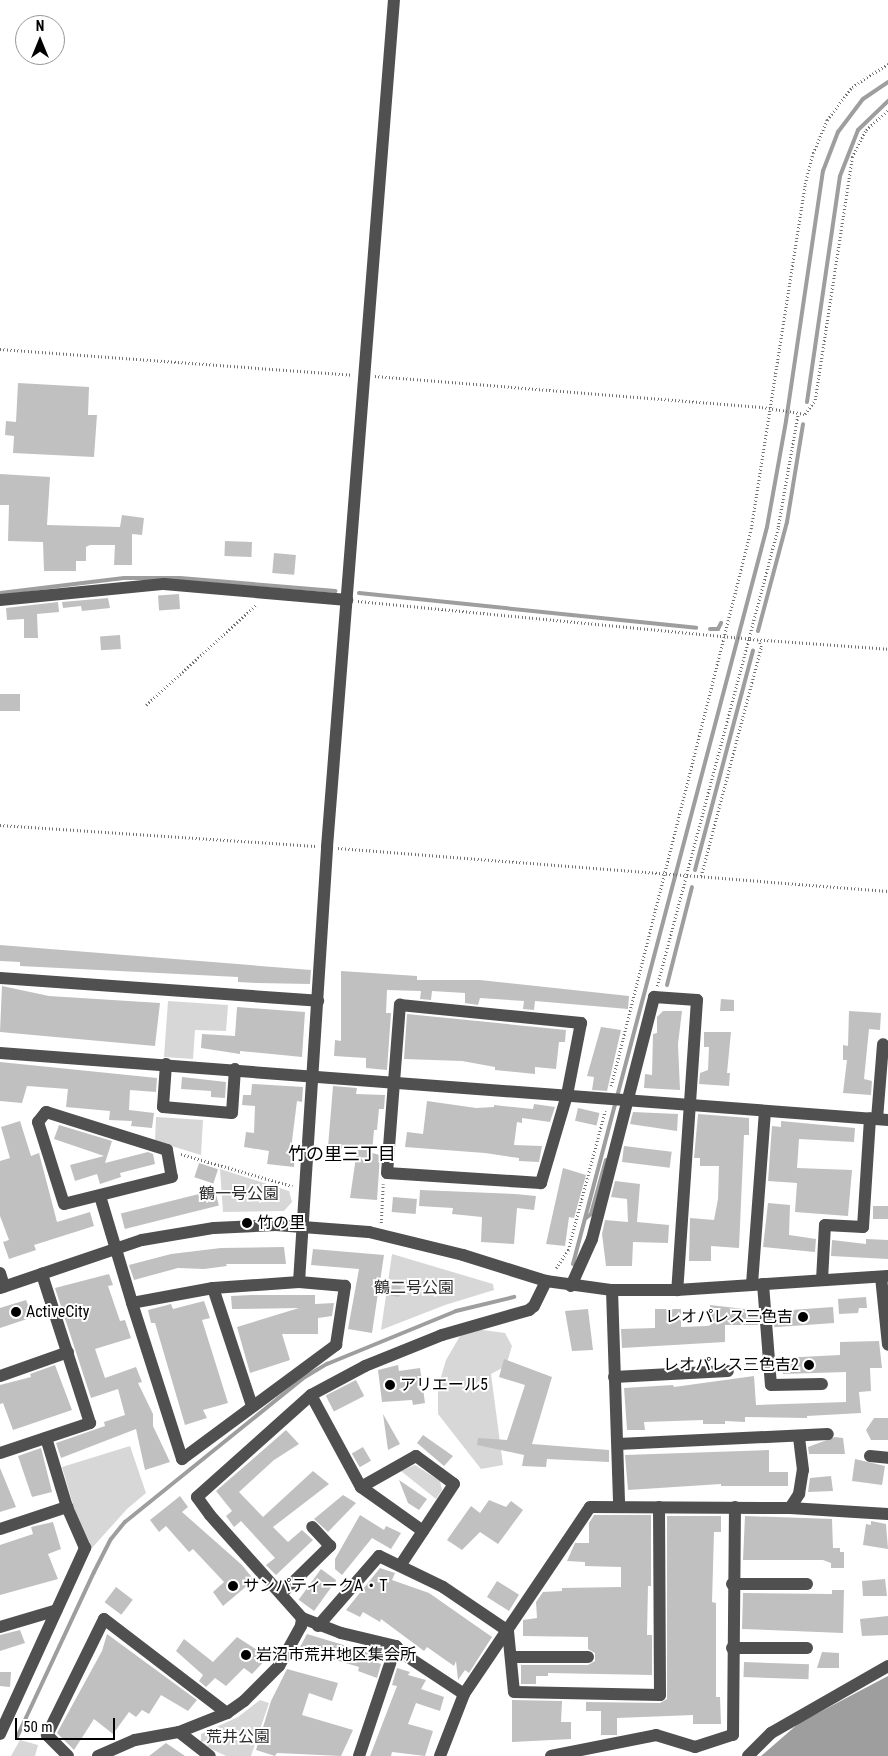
<!DOCTYPE html>
<html>
<head>
<meta charset="utf-8">
<style>
  body { margin:0 }
  #map { position:relative; width:888px; height:1756px; overflow:hidden; background:#fff; font-family:"Roboto Condensed","Noto Sans JP",sans-serif }
  div>[style] { position:absolute }
  .green>* { inset:0; background:#d7d7d7 }
  .water>* { inset:0; background:#9e9e9e }
  .stream>* { height:4px; margin:-2px; padding:0 2px; transform-origin:2px; border-radius:2px; background:#9e9e9e }
  .building>* { inset:0; background:#c0c0c0; transform-origin:0 0 }
  .path>* { height:2.5px; margin-top:-1.25px; transform-origin:0; background:repeating-linear-gradient(90deg,#727272 0 1px,transparent 0 3.5px) }
  .minor>* { height:12px; margin:-6px; padding:0 6px; transform-origin:6px; border-radius:6px; background:#505050 }
  .dots>* { width:14px; height:14px; translate:-50% -50%; box-sizing:border-box; border:2px solid #fff; border-radius:50% }
  span { translate:-50% -50%; white-space:nowrap; text-align:center; line-height:1.15; -webkit-text-stroke:4px #fff; paint-order:stroke }
  .park-label { font-size:16px; color:#2e2e2e }
  .poi-label { font-size:16px; color:#000 }
  .left { translate:0 -50%; text-align:left }
  .right { translate:-100% -50%; text-align:right }
  .neighbourhood-label { font-size:18px; color:#000 }
  .north { position:absolute; left:15px; top:15px; width:50px; height:50px; box-sizing:border-box; background:#fff; border:1px solid #999; border-radius:50%; rotate:0deg; font-size:14px; font-weight:700; line-height:20px; text-align:center; color:#000 }
  .north::after { content:''; display:block; margin:auto; width:18px; height:22px; background:#000; clip-path:polygon(50% 0,100% 100%,50% 72%,0 100%) }
  .scale { position:absolute; left:15px; top:1718px; width:100px; height:22px; box-sizing:border-box; border:2px solid #000; border-top:0; padding-left:6px; font-size:15px; line-height:18px; white-space:nowrap; color:#000; -webkit-text-stroke:4px #fff; paint-order:stroke }
</style>
</head>
<body>
<div id="map">
  <div class="green">
    <div style="clip-path:polygon(168px 1001px,228px 1005px,226px 1031px,195px 1030px,193px 1059px,164px 1057px)"></div>
    <div style="clip-path:polygon(156px 1117px,203px 1120px,201px 1155px,155px 1141px)"></div>
    <div style="clip-path:polygon(220px 1169px,289px 1191px,292px 1202px,284px 1211px,223px 1212px)"></div>
    <div style="clip-path:polygon(392px 1254px,493px 1284px,494px 1290px,445px 1305px,381px 1330px)"></div>
    <div style="clip-path:polygon(475px 1329px,505px 1333px,512px 1346px,506px 1366px,491px 1374px,503px 1465px,481px 1469px,438px 1414px,438px 1387px,446px 1360px,460px 1336px)"></div>
    <div style="clip-path:polygon(130px 1446px,146px 1493px,127px 1509px,91px 1549px,78px 1521px,62px 1467px)"></div>
    <div style="clip-path:polygon(415px 1465px,440px 1481px,442px 1490px,436px 1499px,401px 1471px)"></div>
    <div style="clip-path:polygon(260px 1700px,269px 1703px,251px 1756px,226px 1756px,201px 1744px,201px 1734px,238px 1717px)"></div>
    <div style="clip-path:polygon(20px 1740px,38px 1745px,35px 1756px,11px 1756px)"></div>
  </div>
  <div class="water">
    <div style="clip-path:polygon(888px 1676px,888px 1756px,761px 1756px,799px 1723px)"></div>
  </div>
  <div class="stream">
    <div style="left:807px;top:402px;width:228px;rotate:-81.7deg"></div>
    <div style="left:840px;top:176px;width:49px;rotate:-68.6deg"></div>
    <div style="left:858px;top:130px;width:42px;rotate:-44deg"></div>
    <div style="left:0;top:593px;width:125px;rotate:-6.9deg"></div>
    <div style="left:124px;top:578px;width:56px"></div>
    <div style="left:180px;top:578px;width:156px;rotate:4.8deg"></div>
    <div style="left:359px;top:593px;width:339px;rotate:5.9deg"></div>
    <div style="left:710px;top:629px;width:8px"></div>
    <div style="left:718px;top:629px;width:7px;rotate:-63deg"></div>
    <div style="left:758px;top:631px;width:113px;rotate:-75.1deg"></div>
    <div style="left:787px;top:522px;width:99px;rotate:-80.7deg"></div>
    <div style="left:695px;top:870px;width:227px;rotate:-75.2deg"></div>
    <div style="left:667px;top:985px;width:101px;rotate:-75.7deg"></div>
    <div style="left:586px;top:1218px;width:6px;rotate:-39deg"></div>
    <div style="left:591px;top:1214px;width:56px;rotate:-74.5deg"></div>
    <div style="left:573px;top:1264px;width:762px;rotate:-75.25deg"></div>
    <div style="left:767px;top:527px;width:108px;rotate:-79.8deg"></div>
    <div style="left:786px;top:421px;width:253px;rotate:-81.6deg"></div>
    <div style="left:823px;top:171px;width:42px;rotate:-69deg"></div>
    <div style="left:838px;top:132px;width:41px;rotate:-52.9deg"></div>
    <div style="left:863px;top:99px;width:30px;rotate:-34deg"></div>
    <div style="left:17px;top:1737px;width:182px;rotate:-65deg"></div>
    <div style="left:94px;top:1572px;width:37px;rotate:-63deg"></div>
    <div style="left:111px;top:1539px;width:22px;rotate:-51deg"></div>
    <div style="left:125px;top:1522px;width:231px;rotate:-38.9deg"></div>
    <div style="left:305px;top:1377px;width:26px;rotate:-31deg"></div>
    <div style="left:327px;top:1364px;width:139px;rotate:-22.3deg"></div>
    <div style="left:456px;top:1311px;width:60px;rotate:-13.6deg"></div>
  </div>
  <div class="building">
    <div style="clip-path:polygon(18px 383px,89px 387px,88px 415px,97px 415px,94px 457px,13px 453px,14px 436px,5px 435px,6px 421px,16px 422px)"></div>
    <div style="clip-path:polygon(0 474px,50px 477px,47px 525px,120px 527px,122px 515px,144px 518px,142px 535px,132px 534px,132px 565px,114px 565px,115px 545px,90px 545px,86px 547px,86px 561px,76px 561px,76px 571px,44px 571px,43px 542px,8px 541px,9px 505px,0 505px)"></div>
    <div style="left:225px;top:541px;width:27px;height:15px;rotate:2deg"></div>
    <div style="left:274px;top:553px;width:22px;height:20px;rotate:5deg"></div>
    <div style="left:179px;top:594px;width:15px;height:21px;rotate:86deg"></div>
    <div style="clip-path:polygon(108px 598px,110px 608px,82px 611px,81px 606px,63px 608px,62px 602px)"></div>
    <div style="clip-path:polygon(58px 602px,59px 612px,37px 614px,38px 638px,24px 638px,24px 619px,7px 620px,6px 608px)"></div>
    <div style="left:120px;top:635px;width:14px;height:20px;rotate:86deg"></div>
    <div style="left:20px;top:694px;width:17px;height:20px;rotate:90deg"></div>
    <div style="clip-path:polygon(0 945px,311px 970px,310px 984px,257px 983px,238px 982px,238px 977px,20px 966px,20px 962px,0 961px)"></div>
    <div style="clip-path:polygon(341px 971px,417px 976px,417px 980px,480px 980px,629px 996px,628px 1009px,535px 1001px,534px 1010px,523px 1009px,524px 1001px,480px 998px,478px 1005px,465px 1003px,465px 993px,432px 991px,431px 1000px,420px 999px,421px 991px,387px 990px,386px 1013px,391px 1013px,387px 1070px,366px 1068px,366px 1058px,334px 1056px,335px 1040px,341px 1041px)"></div>
    <div style="clip-path:polygon(2px 986px,49px 996px,160px 1003px,155px 1046px,0 1032px)"></div>
    <div style="clip-path:polygon(721px 999px,734px 1000px,734px 1011px,720px 1011px)"></div>
    <div style="clip-path:polygon(237px 1007px,305px 1012px,302px 1057px,240px 1051px,240px 1054px,201px 1048px,202px 1034px,235px 1036px)"></div>
    <div style="clip-path:polygon(663px 1011px,682px 1011px,678px 1044px,680px 1090px,644px 1088px,645px 1074px,652px 1075px,653px 1034px,657px 1033px,657px 1017px)"></div>
    <div style="clip-path:polygon(849px 1011px,881px 1013px,880px 1030px,869px 1029px,864px 1079px,872px 1081px,871px 1095px,843px 1093px,847px 1060px,843px 1060px,843px 1045px,848px 1046px)"></div>
    <div style="clip-path:polygon(407px 1014px,566px 1030px,565px 1042px,559px 1042px,556px 1069px,535px 1067px,535px 1074px,495px 1070px,495px 1067px,462px 1061px,404px 1059px)"></div>
    <div style="clip-path:polygon(601px 1027px,621px 1030px,607px 1091px,592px 1090px,594px 1077px,587px 1076px)"></div>
    <div style="clip-path:polygon(704px 1032px,731px 1032px,727px 1073px,730px 1073px,729px 1086px,699px 1084px,700px 1073px,708px 1070px,709px 1047px,704px 1047px)"></div>
    <div style="clip-path:polygon(0 1062px,157px 1078px,156px 1092px,130px 1090px,129px 1110px,154px 1113px,152px 1128px,131px 1126px,132px 1121px,109px 1120px,110px 1111px,66px 1107px,68px 1089px,27px 1086px,22px 1103px,0 1101px)"></div>
    <div style="clip-path:polygon(182px 1077px,226px 1082px,225px 1098px,211px 1097px,211px 1091px,181px 1089px)"></div>
    <div style="clip-path:polygon(252px 1084px,303px 1087px,302px 1102px,297px 1101px,291px 1149px,295px 1149px,294px 1167px,267px 1164px,269px 1151px,244px 1147px,246px 1132px,254px 1133px,255px 1106px,242px 1105px,243px 1095px,251px 1095px)"></div>
    <div style="clip-path:polygon(333px 1086px,357px 1088px,356px 1094px,385px 1095px,384px 1109px,379px 1109px,377px 1130px,374px 1130px,372px 1153px,380px 1155px,377px 1200px,350px 1198px,357px 1150px,328px 1147px)"></div>
    <div style="clip-path:polygon(427px 1101px,476px 1108px,494px 1107px,494px 1105px,533px 1109px,534px 1104px,555px 1107px,550px 1122px,522px 1118px,522px 1123px,517px 1122px,514px 1145px,542px 1146px,539px 1162px,519px 1161px,519px 1158px,485px 1153px,405px 1147px,407px 1132px,423px 1134px)"></div>
    <div style="left:578px;top:1108px;width:22px;height:13px;rotate:13deg"></div>
    <div style="clip-path:polygon(633px 1112px,678px 1114px,677px 1131px,630px 1124px)"></div>
    <div style="clip-path:polygon(698px 1114px,749px 1118px,749px 1135px,744px 1135px,739px 1248px,711px 1246px,711px 1261px,689px 1261px,690px 1218px,714px 1220px,718px 1199px,719px 1166px,700px 1166px,700px 1158px,694px 1158px)"></div>
    <div style="clip-path:polygon(20px 1121px,31px 1156px,39px 1153px,57px 1222px,90px 1212px,94px 1226px,34px 1245px,36px 1250px,9px 1259px,3px 1242px,9px 1240px,0 1216px,0 1161px,10px 1158px,1px 1127px)"></div>
    <div style="clip-path:polygon(781px 1121px,855px 1128px,854px 1142px,799px 1139px,797px 1168px,852px 1170px,848px 1216px,795px 1212px,797px 1183px,768px 1181px,772px 1126px,781px 1127px)"></div>
    <div style="clip-path:polygon(59px 1125px,112px 1141px,105px 1163px,148px 1152px,153px 1154px,155px 1164px,120px 1173px,121px 1177px,100px 1184px,97px 1174px,75px 1181px,70px 1165px,104px 1156px,54px 1139px)"></div>
    <div style="left:624px;top:1146px;width:48px;height:16px;rotate:7deg"></div>
    <div style="left:199px;top:1163px;width:20px;height:15px;rotate:18deg"></div>
    <div style="clip-path:polygon(563px 1168px,586px 1175px,574px 1218px,569px 1217px,565px 1246px,546px 1244px)"></div>
    <div style="clip-path:polygon(615px 1181px,640px 1184px,637px 1222px,669px 1225px,668px 1243px,633px 1242px,632px 1266px,606px 1266px,602px 1234px,605px 1220px,628px 1222px,627px 1199px,611px 1197px)"></div>
    <div style="left:215px;top:1190px;width:16px;height:97px;rotate:76deg"></div>
    <div style="clip-path:polygon(420px 1190px,515px 1194px,536px 1196px,534px 1210px,517px 1208px,514px 1244px,481px 1242px,482px 1217px,452px 1214px,453px 1208px,419px 1206px)"></div>
    <div style="left:393px;top:1197px;width:24px;height:15px;rotate:5deg"></div>
    <div style="clip-path:polygon(768px 1203px,790px 1205px,789px 1235px,816px 1239px,815px 1252px,763px 1247px)"></div>
    <div style="left:873px;top:1206px;width:15px;height:13px"></div>
    <div style="clip-path:polygon(866px 1239px,888px 1240px,888px 1259px,831px 1256px,832px 1240px,866px 1244px)"></div>
    <div style="clip-path:polygon(284px 1247px,286px 1264px,226px 1264px,227px 1266px,204px 1269px,178px 1268px,134px 1280px,129px 1265px,171px 1254px,221px 1248px)"></div>
    <div style="clip-path:polygon(313px 1249px,384px 1255px,380px 1282px,401px 1286px,399px 1297px,378px 1293px,372px 1333px,348px 1329px,359px 1269px,311px 1265px)"></div>
    <div style="clip-path:polygon(109px 1274px,113px 1285px,108px 1286px,120px 1321px,125px 1320px,131px 1338px,95px 1349px,105px 1378px,136px 1367px,142px 1382px,138px 1383px,153px 1414px,153px 1426px,170px 1462px,145px 1470px,136px 1429px,61px 1458px,56px 1443px,105px 1426px,104px 1422px,125px 1415px,118px 1389px,91px 1398px,55px 1288px)"></div>
    <div style="clip-path:polygon(252px 1295px,315px 1295px,315px 1304px,334px 1303px,332px 1316px,318px 1318px,318px 1334px,282px 1334px,290px 1360px,250px 1373px,237px 1327px,299px 1308px,232px 1309px,231px 1296px)"></div>
    <div style="clip-path:polygon(866px 1297px,867px 1308px,859px 1308px,858px 1313px,839px 1314px,838px 1299px)"></div>
    <div style="clip-path:polygon(26px 1300px,33px 1317px,0 1328px,0 1308px)"></div>
    <div style="clip-path:polygon(204px 1301px,210px 1318px,202px 1320px,228px 1403px,203px 1410px,207px 1418px,185px 1425px,155px 1323px,151px 1323px,148px 1310px,171px 1304px,173px 1309px)"></div>
    <div style="clip-path:polygon(710px 1305px,753px 1310px,757px 1312px,758px 1325px,725px 1325px,725px 1342px,622px 1348px,621px 1329px,655px 1328px,655px 1309px,681px 1309px,681px 1327px,707px 1326px,711px 1325px)"></div>
    <div style="left:833px;top:1307px;width:16px;height:60px;rotate:86deg"></div>
    <div style="clip-path:polygon(588px 1309px,593px 1350px,572px 1351px,565px 1311px)"></div>
    <div style="clip-path:polygon(879px 1341px,882px 1368px,870px 1368px,871px 1391px,859px 1392px,861px 1413px,807px 1416px,807px 1418px,745px 1417px,745px 1422px,725px 1421px,725px 1424px,703px 1424px,703px 1420px,644px 1422px,645px 1430px,627px 1430px,624px 1388px,673px 1385px,674px 1387px,754px 1376px,756px 1405px,846px 1402px,846px 1372px,783px 1374px,781px 1358px,840px 1355px,840px 1342px)"></div>
    <div style="clip-path:polygon(504px 1359px,552px 1377px,532px 1444px,609px 1450px,609px 1462px,547px 1459px,546px 1467px,522px 1466px,524px 1455px,477px 1445px,478px 1438px,507px 1440px,525px 1385px,499px 1377px)"></div>
    <div style="clip-path:polygon(55px 1365px,72px 1410px,13px 1430px,3px 1403px,0 1404px,0 1385px,31px 1377px,30px 1374px)"></div>
    <div style="clip-path:polygon(398px 1365px,399px 1371px,420px 1368px,425px 1403px,413px 1405px,412px 1400px,382px 1402px,378px 1370px)"></div>
    <div style="left:356px;top:1380px;width:18px;height:34px;rotate:63deg"></div>
    <div style="clip-path:polygon(383px 1414px,400px 1444px,388px 1450px)"></div>
    <div style="clip-path:polygon(874px 1418px,888px 1418px,888px 1440px,871px 1440px,866px 1430px)"></div>
    <div style="clip-path:polygon(286px 1430px,299px 1444px,274px 1460px,239px 1492px,263px 1517px,313px 1471px,329px 1484px,273px 1527px,288px 1542px,302px 1530px,313px 1540px,276px 1575px,266px 1565px,275px 1558px,241px 1521px,234px 1527px,226px 1516px,232px 1511px,216px 1491px)"></div>
    <div style="clip-path:polygon(423px 1435px,453px 1456px,444px 1466px,417px 1443px)"></div>
    <div style="clip-path:polygon(835px 1437px,843px 1438px,845px 1454px,809px 1454px,808px 1447px)"></div>
    <div style="left:363px;top:1447px;width:16px;height:13px;rotate:60deg"></div>
    <div style="clip-path:polygon(41px 1448px,52px 1492px,32px 1497px,18px 1456px)"></div>
    <div style="clip-path:polygon(769px 1450px,769px 1472px,788px 1472px,788px 1486px,721px 1486px,721px 1484px,628px 1490px,625px 1455px)"></div>
    <div style="clip-path:polygon(855px 1459px,885px 1466px,882px 1485px,852px 1481px)"></div>
    <div style="clip-path:polygon(0 1468px,16px 1507px,0 1512px)"></div>
    <div style="clip-path:polygon(831px 1476px,833px 1491px,808px 1492px,810px 1478px)"></div>
    <div style="clip-path:polygon(399px 1480px,427px 1499px,419px 1510px,408px 1503px)"></div>
    <div style="clip-path:polygon(343px 1495px,356px 1503px,328px 1532px,314px 1519px)"></div>
    <div style="clip-path:polygon(180px 1496px,188px 1507px,182px 1512px,242px 1565px,254px 1580px,223px 1606px,213px 1592px,224px 1582px,193px 1549px,189px 1552px,166px 1526px,159px 1532px,150px 1520px)"></div>
    <div style="clip-path:polygon(489px 1500px,506px 1507px,511px 1501px,523px 1510px,498px 1544px,480px 1532px,462px 1550px,447px 1540px,471px 1506px,480px 1513px)"></div>
    <div style="clip-path:polygon(360px 1515px,384px 1530px,386px 1526px,401px 1533px,391px 1549px,372px 1538px,342px 1575px,335px 1569px,335px 1559px)"></div>
    <div style="clip-path:polygon(594px 1515px,651px 1515px,651px 1586px,648px 1586px,647px 1635px,652px 1635px,652px 1675px,548px 1673px,548px 1676px,536px 1676px,536px 1684px,521px 1684px,521px 1665px,588px 1665px,595px 1661px,595px 1653px,588px 1649px,588px 1637px,523px 1636px,523px 1620px,537px 1618px,536px 1602px,543px 1592px,562px 1591px,562px 1588px,621px 1587px,621px 1567px,585px 1566px,585px 1562px,567px 1561px,575px 1543px,589px 1543px,589px 1523px)"></div>
    <div style="clip-path:polygon(667px 1516px,721px 1516px,721px 1532px,714px 1532px,712px 1602px,716px 1603px,716px 1697px,720px 1697px,721px 1724px,693px 1724px,693px 1715px,617px 1718px,617px 1735px,601px 1735px,601px 1711px,586px 1711px,586px 1702px,660px 1703px,667px 1699px)"></div>
    <div style="clip-path:polygon(745px 1516px,832px 1519px,833px 1548px,840px 1548px,840px 1552px,844px 1552px,844px 1568px,831px 1568px,831px 1563px,823px 1560px,743px 1560px)"></div>
    <div style="clip-path:polygon(871px 1521px,886px 1524px,888px 1549px,863px 1545px,866px 1524px,871px 1525px)"></div>
    <div style="clip-path:polygon(53px 1522px,61px 1549px,48px 1554px,58px 1579px,0 1595px,0 1545px,33px 1534px,31px 1527px)"></div>
    <div style="clip-path:polygon(380px 1568px,395px 1573px,392px 1580px,429px 1593px,492px 1637px,469px 1673px,465px 1670px,458px 1680px,456px 1661px,454px 1666px,427px 1647px,424px 1651px,381px 1619px,380px 1622px,363px 1612px,360px 1617px,346px 1610px)"></div>
    <div style="left:321px;top:1569px;width:19px;height:38px;rotate:36deg"></div>
    <div style="clip-path:polygon(885px 1579px,887px 1596px,863px 1596px,862px 1581px)"></div>
    <div style="left:497px;top:1581px;width:26px;height:19px;rotate:32deg"></div>
    <div style="left:116px;top:1587px;width:21px;height:19px;rotate:37deg"></div>
    <div style="clip-path:polygon(832px 1590px,844px 1590px,843px 1633px,742px 1629px,743px 1593px,832px 1594px)"></div>
    <div style="clip-path:polygon(888px 1616px,888px 1635px,862px 1636px,860px 1619px)"></div>
    <div style="clip-path:polygon(20px 1630px,25px 1643px,0 1651px,0 1635px)"></div>
    <div style="clip-path:polygon(107px 1634px,197px 1700px,188px 1711px,161px 1695px,149px 1714px,142px 1710px,136px 1717px,129px 1712px,113px 1734px,94px 1719px,74px 1750px,57px 1733px,102px 1651px)"></div>
    <div style="clip-path:polygon(307px 1634px,380px 1656px,378px 1663px,381px 1664px,377px 1678px,358px 1671px,359px 1667px,299px 1649px)"></div>
    <div style="clip-path:polygon(237px 1637px,268px 1657px,252px 1674px,244px 1668px,226px 1686px,215px 1678px,206px 1687px,199px 1681px,203px 1675px,176px 1651px,184px 1639px,213px 1662px)"></div>
    <div style="clip-path:polygon(822px 1652px,839px 1653px,839px 1668px,817px 1668px)"></div>
    <div style="left:744px;top:1662px;width:65px;height:15px;rotate:2deg"></div>
    <div style="clip-path:polygon(397px 1668px,410px 1672px,408px 1675px,426px 1680px,421px 1689px,444px 1697px,440px 1711px,416px 1703px,408px 1724px,433px 1731px,425px 1756px,392px 1752px,391px 1756px,370px 1756px,397px 1686px,392px 1685px)"></div>
    <div style="clip-path:polygon(287px 1669px,338px 1683px,332px 1701px,309px 1693px,302px 1715px,353px 1730px,341px 1756px,277px 1753px,275px 1756px,256px 1750px,271px 1701px)"></div>
    <div style="clip-path:polygon(0 1672px,11px 1672px,10px 1687px,0 1686px)"></div>
    <div style="clip-path:polygon(512px 1700px,562px 1701px,561px 1722px,571px 1722px,571px 1739px,512px 1742px)"></div>
    <div style="clip-path:polygon(166px 1743px,185px 1756px,149px 1756px)"></div>
  </div>
  <div class="path">
    <div style="left:0;top:349px;width:353px;rotate:4.2deg"></div>
    <div style="left:375px;top:376px;width:388px;rotate:4.6deg"></div>
    <div style="left:762px;top:407px;width:44px;rotate:9.2deg"></div>
    <div style="left:805px;top:414px;width:17px;rotate:-54deg"></div>
    <div style="left:815px;top:400px;width:246px;rotate:-81.3deg"></div>
    <div style="left:852px;top:157px;width:30px;rotate:-63deg"></div>
    <div style="left:866px;top:130px;width:30px;rotate:-42deg"></div>
    <div style="left:358px;top:601px;width:394px;rotate:5.5deg"></div>
    <div style="left:750px;top:639px;width:138px;rotate:4.1deg"></div>
    <div style="left:146px;top:705px;width:150px;rotate:-42.3deg"></div>
    <div style="left:0;top:825px;width:316px;rotate:3.8deg"></div>
    <div style="left:338px;top:848px;width:552px;rotate:4.47deg"></div>
    <div style="left:701px;top:876px;width:237px;rotate:-75.3deg"></div>
    <div style="left:761px;top:647px;width:7px;rotate:-106deg"></div>
    <div style="left:657px;top:986px;width:475px;rotate:-75.2deg"></div>
    <div style="left:778px;top:527px;width:115px;rotate:-80deg"></div>
    <div style="left:611px;top:1086px;width:574px;rotate:-75.89deg"></div>
    <div style="left:751px;top:529px;width:349px;rotate:-81.1deg"></div>
    <div style="left:805px;top:184px;width:32px;rotate:-76deg"></div>
    <div style="left:813px;top:153px;width:36px;rotate:-67deg"></div>
    <div style="left:827px;top:120px;width:41px;rotate:-52.9deg"></div>
    <div style="left:852px;top:87px;width:43px;rotate:-32.6deg"></div>
    <div style="left:181px;top:1154px;width:116px;rotate:16.1deg"></div>
    <div style="left:381px;top:1223px;width:39px;rotate:-87deg"></div>
    <div style="left:556px;top:1268px;width:22px;rotate:-56deg"></div>
    <div style="left:568px;top:1250px;width:144px;rotate:-75.1deg"></div>
  </div>
  <div class="minor">
    <div style="left:0;top:600px;width:165px;rotate:-5.6deg"></div>
    <div style="left:164px;top:584px;width:184px;rotate:5deg"></div>
    <div style="left:0;top:978px;width:319px;rotate:4.1deg"></div>
    <div style="left:400px;top:1005px;width:182px;rotate:5.7deg"></div>
    <div style="left:581px;top:1023px;width:73px;rotate:101deg"></div>
    <div style="left:567px;top:1095px;width:92px;rotate:106.5deg"></div>
    <div style="left:541px;top:1183px;width:154px;rotate:-176.3deg"></div>
    <div style="left:387px;top:1173px;width:169px;rotate:-85.6deg"></div>
    <div style="left:0;top:1053px;width:891px;rotate:4.31deg"></div>
    <div style="left:166px;top:1064px;width:43px;rotate:94deg"></div>
    <div style="left:163px;top:1107px;width:69px;rotate:5deg"></div>
    <div style="left:232px;top:1113px;width:44px;rotate:-86.1deg"></div>
    <div style="left:46px;top:1112px;width:127px;rotate:17.4deg"></div>
    <div style="left:167px;top:1150px;width:27px;rotate:80deg"></div>
    <div style="left:172px;top:1177px;width:111px;rotate:166deg"></div>
    <div style="left:64px;top:1204px;width:86px;rotate:-107.6deg"></div>
    <div style="left:38px;top:1122px;width:13px;rotate:-51deg"></div>
    <div style="left:877px;top:1119px;width:75px;rotate:-85.4deg"></div>
    <div style="left:100px;top:1196px;width:112px;rotate:73.3deg"></div>
    <div style="left:132px;top:1303px;width:164px;rotate:72.2deg"></div>
    <div style="left:182px;top:1459px;width:192px;rotate:-36.5deg"></div>
    <div style="left:336px;top:1345px;width:60px;rotate:-81.3deg"></div>
    <div style="left:345px;top:1286px;width:46px;rotate:-175deg"></div>
    <div style="left:299px;top:1282px;width:86px;rotate:176deg"></div>
    <div style="left:213px;top:1288px;width:82px;rotate:169.5deg"></div>
    <div style="left:0;top:1273px;width:14px;rotate:73deg"></div>
    <div style="left:881px;top:1277px;width:68px;rotate:84.1deg"></div>
    <div style="left:822px;top:1280px;width:55px;rotate:-86.9deg"></div>
    <div style="left:825px;top:1225px;width:38px;rotate:3deg"></div>
    <div style="left:863px;top:1227px;width:109px;rotate:-86.3deg"></div>
    <div style="left:299px;top:1282px;width:436px;rotate:-86.3deg"></div>
    <div style="left:327px;top:847px;width:850px;rotate:-85.48deg"></div>
    <div style="left:752px;top:1284px;width:173px;rotate:-85.7deg"></div>
    <div style="left:763px;top:1284px;width:101px;rotate:85.5deg"></div>
    <div style="left:771px;top:1385px;width:51px;rotate:-1.1deg"></div>
    <div style="left:571px;top:1286px;width:51px;rotate:-65.9deg"></div>
    <div style="left:592px;top:1239px;width:250px;rotate:-75.6deg"></div>
    <div style="left:654px;top:997px;width:43px;rotate:4deg"></div>
    <div style="left:697px;top:1000px;width:291px;rotate:93.9deg"></div>
    <div style="left:0;top:1288px;width:150px;rotate:-18.7deg"></div>
    <div style="left:142px;top:1240px;width:73px;rotate:-9.5deg"></div>
    <div style="left:214px;top:1228px;width:62px;rotate:-2.8deg"></div>
    <div style="left:276px;top:1225px;width:93px;rotate:4.3deg"></div>
    <div style="left:369px;top:1232px;width:97px;rotate:13.7deg"></div>
    <div style="left:463px;top:1255px;width:87px;rotate:17.4deg"></div>
    <div style="left:546px;top:1281px;width:67px;rotate:7.8deg"></div>
    <div style="left:612px;top:1290px;width:65px"></div>
    <div style="left:677px;top:1290px;width:211px;rotate:-3.8deg"></div>
    <div style="left:213px;top:1288px;width:124px;rotate:71.7deg"></div>
    <div style="left:612px;top:1290px;width:216px;rotate:88.1deg"></div>
    <div style="left:0;top:1376px;width:72px;rotate:-19.4deg"></div>
    <div style="left:614px;top:1377px;width:114px;rotate:-3deg"></div>
    <div style="left:311px;top:1395px;width:105px;rotate:61.5deg"></div>
    <div style="left:361px;top:1487px;width:63px;rotate:-29.4deg"></div>
    <div style="left:416px;top:1456px;width:47px;rotate:36.4deg"></div>
    <div style="left:454px;top:1484px;width:98px;rotate:123.4deg"></div>
    <div style="left:618px;top:1444px;width:210px;rotate:-2.7deg"></div>
    <div style="left:0;top:1453px;width:95px;rotate:-18.4deg"></div>
    <div style="left:90px;top:1423px;width:157px;rotate:-107.9deg"></div>
    <div style="left:870px;top:1456px;width:18px;rotate:6deg"></div>
    <div style="left:361px;top:1487px;width:76px;rotate:35.4deg"></div>
    <div style="left:790px;top:1508px;width:17px;rotate:-57deg"></div>
    <div style="left:799px;top:1494px;width:24px;rotate:-81deg"></div>
    <div style="left:803px;top:1470px;width:34px;rotate:-97deg"></div>
    <div style="left:0;top:1529px;width:71px;rotate:-18.2deg"></div>
    <div style="left:732px;top:1584px;width:75px"></div>
    <div style="left:281px;top:1594px;width:69px;rotate:-44.4deg"></div>
    <div style="left:330px;top:1546px;width:26px;rotate:-133deg"></div>
    <div style="left:318px;top:1626px;width:93px;rotate:-48.9deg"></div>
    <div style="left:379px;top:1556px;width:71px;rotate:25.8deg"></div>
    <div style="left:443px;top:1587px;width:78px;rotate:34.1deg"></div>
    <div style="left:508px;top:1631px;width:61px;rotate:84.4deg"></div>
    <div style="left:514px;top:1692px;width:146px;rotate:1.2deg"></div>
    <div style="left:660px;top:1695px;width:188px;rotate:-90.3deg"></div>
    <div style="left:0;top:1627px;width:59px;rotate:-16.6deg"></div>
    <div style="left:732px;top:1648px;width:75px"></div>
    <div style="left:512px;top:1657px;width:76px"></div>
    <div style="left:464px;top:1694px;width:74px;rotate:-146.5deg"></div>
    <div style="left:402px;top:1653px;width:9px;rotate:-131deg"></div>
    <div style="left:396px;top:1646px;width:57px;rotate:-166.7deg"></div>
    <div style="left:341px;top:1633px;width:42px;rotate:-159deg"></div>
    <div style="left:302px;top:1618px;width:138px;rotate:-131.8deg"></div>
    <div style="left:210px;top:1515px;width:22px;rotate:-126deg"></div>
    <div style="left:197px;top:1497px;width:153px;rotate:-41.8deg"></div>
    <div style="left:311px;top:1395px;width:61px;rotate:-28.2deg"></div>
    <div style="left:365px;top:1366px;width:83px;rotate:-21.9deg"></div>
    <div style="left:442px;top:1335px;width:91px;rotate:-16deg"></div>
    <div style="left:529px;top:1310px;width:6px;rotate:-39deg"></div>
    <div style="left:534px;top:1306px;width:28px;rotate:-64deg"></div>
    <div style="left:179px;top:1732px;width:39px;rotate:38deg"></div>
    <div style="left:0;top:1734px;width:205px;rotate:-65.4deg"></div>
    <div style="left:85px;top:1548px;width:45px;rotate:-113.7deg"></div>
    <div style="left:67px;top:1507px;width:72px;rotate:-106.9deg"></div>
    <div style="left:68px;top:1756px;width:30px;rotate:-135deg"></div>
    <div style="left:47px;top:1735px;width:129px;rotate:-63.8deg"></div>
    <div style="left:104px;top:1619px;width:155px;rotate:37.4deg"></div>
    <div style="left:98px;top:1756px;width:40px;rotate:-23.4deg"></div>
    <div style="left:135px;top:1740px;width:45px;rotate:-10.3deg"></div>
    <div style="left:179px;top:1732px;width:52px;rotate:-21.6deg"></div>
    <div style="left:227px;top:1713px;width:21px;rotate:-35deg"></div>
    <div style="left:244px;top:1701px;width:49px;rotate:-45deg"></div>
    <div style="left:279px;top:1666px;width:46px;rotate:-61.2deg"></div>
    <div style="left:301px;top:1626px;width:8px;rotate:-83deg"></div>
    <div style="left:359px;top:1756px;width:116px;rotate:-71.4deg"></div>
    <div style="left:440px;top:1756px;width:66px;rotate:-68.8deg"></div>
    <div style="left:464px;top:1694px;width:225px;rotate:-56deg"></div>
    <div style="left:590px;top:1507px;width:200px;rotate:0.3deg"></div>
    <div style="left:790px;top:1508px;width:98px;rotate:3.5deg"></div>
    <div style="left:551px;top:1756px;width:107px;rotate:-11.3deg"></div>
    <div style="left:656px;top:1735px;width:41px;rotate:17.1deg"></div>
    <div style="left:695px;top:1747px;width:40px;rotate:-18deg"></div>
    <div style="left:733px;top:1735px;width:228px;rotate:-89.5deg"></div>
    <div style="left:748px;top:1756px;width:33px;rotate:-45deg"></div>
    <div style="left:771px;top:1733px;width:135px;rotate:-29.8deg"></div>
  </div>
  <div class="dots">
    <div style="left:247px;top:1223px;background:#000"></div>
    <div style="left:16px;top:1312px;background:#000"></div>
    <div style="left:803px;top:1317px;background:#000"></div>
    <div style="left:809px;top:1365px;background:#000"></div>
    <div style="left:390px;top:1385px;background:#000"></div>
    <div style="left:233px;top:1586px;background:#000"></div>
    <div style="left:246px;top:1655px;background:#000"></div>
  </div>
  <div class="park-label">
    <span style="left:239px;top:1194px">鶴一号公園</span>
    <span style="left:414px;top:1288px">鶴二号公園</span>
    <span style="left:238px;top:1737px">荒井公園</span>
  </div>
  <div class="poi-label">
    <span class="left" style="left:257px;top:1223px">竹の里</span>
    <span class="left" style="left:26px;top:1312px">ActiveCity</span>
    <span class="right" style="left:793px;top:1317px">レオパレス三色吉</span>
    <span class="right" style="left:799px;top:1365px">レオパレス三色吉2</span>
    <span class="left" style="left:400px;top:1385px">アリエール5</span>
    <span class="left" style="left:243px;top:1586px">サンパティークA・T</span>
    <span class="left" style="left:256px;top:1655px">岩沼市荒井地区集会所</span>
  </div>
  <div class="neighbourhood-label">
    <span style="left:342px;top:1154px">竹の里三丁目</span>
  </div>
  <div class="north">N</div>
  <div class="scale">50 m</div>
</div>
</body>
</html>
